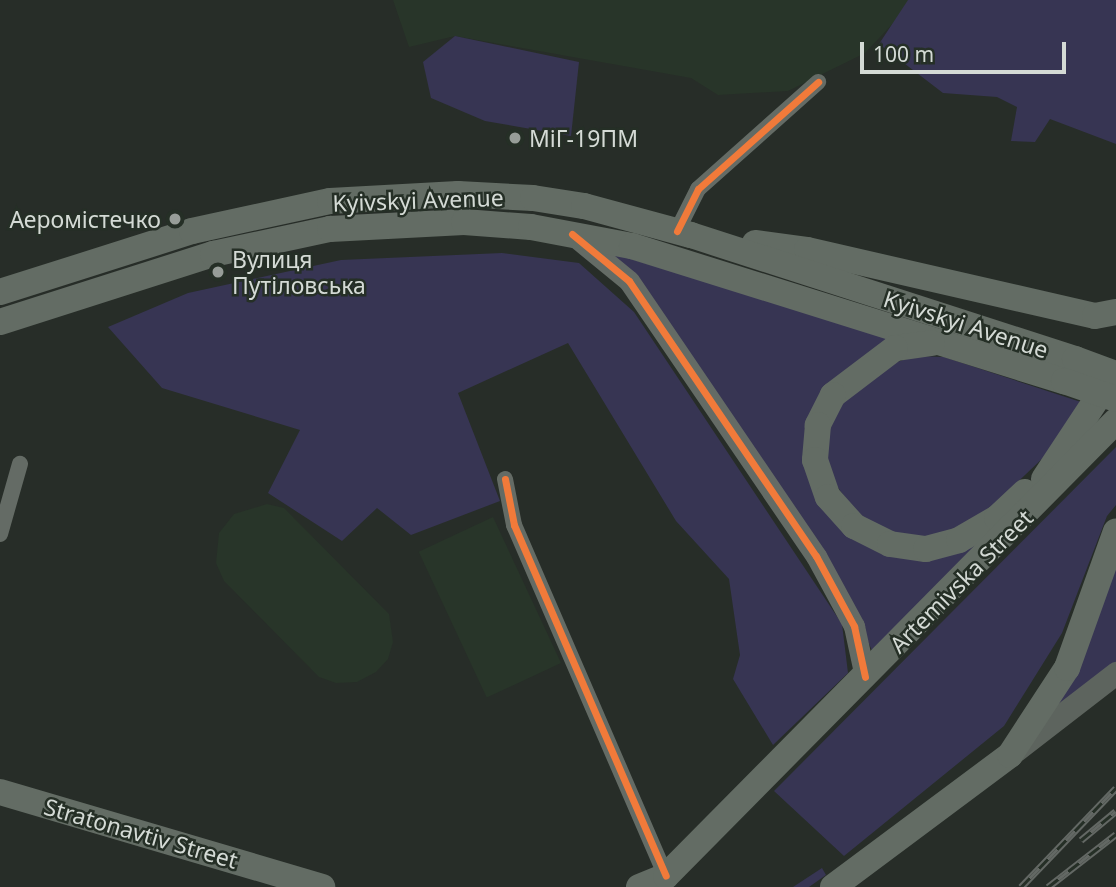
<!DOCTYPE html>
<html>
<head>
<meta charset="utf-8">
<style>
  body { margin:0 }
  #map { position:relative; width:1116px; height:887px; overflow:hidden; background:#272d28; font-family:"Noto Sans",sans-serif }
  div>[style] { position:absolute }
  .built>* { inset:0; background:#283529; transform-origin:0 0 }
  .green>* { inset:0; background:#373553 }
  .minor>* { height:16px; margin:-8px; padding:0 8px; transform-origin:8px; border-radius:8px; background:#646b65 }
  .tertiary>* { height:21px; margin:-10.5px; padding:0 10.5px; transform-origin:10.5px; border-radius:10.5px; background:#646b65 }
  .secondary>* { height:23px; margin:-11.5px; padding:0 11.5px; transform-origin:11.5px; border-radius:11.5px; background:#5d645e }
  .primary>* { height:26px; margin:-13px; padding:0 13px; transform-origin:13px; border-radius:13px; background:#636c64 }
  .rail>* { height:7px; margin-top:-3.5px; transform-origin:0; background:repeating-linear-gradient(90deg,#252f26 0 13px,#636864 0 26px); box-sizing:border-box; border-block:2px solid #636864 }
  .primary-bridge>* { height:26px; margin:-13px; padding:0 13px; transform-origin:13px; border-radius:13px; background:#636c64 }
  .cycleway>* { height:7px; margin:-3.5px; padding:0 3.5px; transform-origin:3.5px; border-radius:3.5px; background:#f17a3a }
  .dots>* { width:19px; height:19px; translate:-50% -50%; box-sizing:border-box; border:4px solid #252f26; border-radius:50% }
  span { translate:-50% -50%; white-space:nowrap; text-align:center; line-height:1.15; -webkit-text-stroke:5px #252f26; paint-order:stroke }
  .poi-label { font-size:23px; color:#d4dad5 }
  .left { translate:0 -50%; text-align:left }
  .right { translate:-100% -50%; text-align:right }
  .street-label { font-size:23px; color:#d4dad5 }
  .scale { position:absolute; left:860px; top:42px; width:206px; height:32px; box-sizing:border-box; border:4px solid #d4dad5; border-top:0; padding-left:9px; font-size:21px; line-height:24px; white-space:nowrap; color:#d4dad5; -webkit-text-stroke:5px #252f26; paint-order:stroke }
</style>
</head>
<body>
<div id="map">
  <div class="built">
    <div style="clip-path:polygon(393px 0,915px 0,865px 53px,788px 91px,718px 95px,691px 78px,455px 36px,409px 47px)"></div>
    <div style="clip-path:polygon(267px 504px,284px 508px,389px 614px,393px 642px,388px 659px,376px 672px,357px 682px,336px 683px,319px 677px,224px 581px,216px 563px,219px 533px,234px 514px)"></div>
    <div style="left:493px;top:517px;width:161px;height:82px;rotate:65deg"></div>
  </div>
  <div class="green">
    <div style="clip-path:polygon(908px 0,1116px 0,1116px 144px,1050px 119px,1035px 142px,1011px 141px,1017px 107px,997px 97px,943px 93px,879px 44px)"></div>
    <div style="clip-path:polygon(455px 36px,579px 62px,571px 136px,485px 121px,431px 98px,423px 62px)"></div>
    <div style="clip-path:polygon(601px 250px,909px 342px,873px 351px,804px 457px,879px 550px,993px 530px,875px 658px,847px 591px)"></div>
    <div style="clip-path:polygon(502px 253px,579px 263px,634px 312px,842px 624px,848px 673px,773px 745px,733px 679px,740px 655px,729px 579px,676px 521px,568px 343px,458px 393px,500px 501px,411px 535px,377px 508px,342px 541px,268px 493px,300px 430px,162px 388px,108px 327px,188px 293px,341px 260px)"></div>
    <div style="clip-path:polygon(916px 356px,944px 357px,1084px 403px,1044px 457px,984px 514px,951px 533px,922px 540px,891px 535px,859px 517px,826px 471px,828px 421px,842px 399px,887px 365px)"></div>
    <div style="clip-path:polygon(1116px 447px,1116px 505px,1107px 516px,1062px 633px,1004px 726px,844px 856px,774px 791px)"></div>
    <div style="clip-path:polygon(1116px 560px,1116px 662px,1060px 711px,1057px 707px)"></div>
    <div style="clip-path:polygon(822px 868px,826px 875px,809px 887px,793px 887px)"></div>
  </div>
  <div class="minor">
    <div style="left:677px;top:231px;width:47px;rotate:-63.4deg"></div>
    <div style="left:698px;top:189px;width:161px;rotate:-41.7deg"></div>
    <div style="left:505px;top:479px;width:47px;rotate:78.9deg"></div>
    <div style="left:514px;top:525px;width:382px;rotate:66.6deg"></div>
    <div style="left:0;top:534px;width:73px;rotate:-74.1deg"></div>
  </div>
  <div class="tertiary">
    <div style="left:573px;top:235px;width:72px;rotate:39.4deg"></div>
    <div style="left:629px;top:281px;width:333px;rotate:55.8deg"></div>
    <div style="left:816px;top:556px;width:80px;rotate:61.5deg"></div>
    <div style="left:854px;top:626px;width:52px;rotate:77.8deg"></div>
  </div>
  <div class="secondary">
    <div style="left:1015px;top:751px;width:128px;rotate:-37.7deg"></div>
  </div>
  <div class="primary">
    <div style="left:755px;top:243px;width:52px;rotate:7.7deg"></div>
    <div style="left:807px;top:250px;width:295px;rotate:12.9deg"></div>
    <div style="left:1095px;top:316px;width:21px;rotate:-11deg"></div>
    <div style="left:0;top:292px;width:201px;rotate:-17.6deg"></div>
    <div style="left:192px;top:231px;width:141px;rotate:-12.3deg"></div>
    <div style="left:330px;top:201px;width:128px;rotate:-3.1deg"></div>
    <div style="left:458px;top:194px;width:75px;rotate:3.1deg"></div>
    <div style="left:533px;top:198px;width:52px;rotate:8.9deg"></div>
    <div style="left:584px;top:206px;width:111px;rotate:15.2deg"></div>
    <div style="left:691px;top:235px;width:404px;rotate:17.9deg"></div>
    <div style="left:0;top:322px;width:224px;rotate:-17.7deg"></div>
    <div style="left:213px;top:254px;width:120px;rotate:-12.1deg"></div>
    <div style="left:330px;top:229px;width:134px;rotate:-3deg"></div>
    <div style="left:464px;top:222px;width:67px;rotate:4.3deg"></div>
    <div style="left:531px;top:227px;width:103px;rotate:10.7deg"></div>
    <div style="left:632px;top:246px;width:453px;rotate:17.4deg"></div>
    <div style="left:932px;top:343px;width:37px;rotate:172deg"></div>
    <div style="left:895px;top:348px;width:78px;rotate:142.8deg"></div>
    <div style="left:833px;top:395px;width:34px;rotate:117deg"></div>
    <div style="left:818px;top:425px;width:35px;rotate:95deg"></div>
    <div style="left:815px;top:460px;width:39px;rotate:71deg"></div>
    <div style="left:828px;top:497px;width:39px;rotate:48deg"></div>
    <div style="left:854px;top:526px;width:40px;rotate:26.6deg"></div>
    <div style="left:890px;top:544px;width:36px;rotate:8deg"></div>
    <div style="left:926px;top:549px;width:34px;rotate:-15deg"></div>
    <div style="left:959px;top:540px;width:44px;rotate:-30.1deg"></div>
    <div style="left:997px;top:518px;width:38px;rotate:-43deg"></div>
    <div style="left:1044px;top:479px;width:123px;rotate:-56.6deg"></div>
    <div style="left:0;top:792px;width:336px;rotate:16.4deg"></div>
    <div style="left:639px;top:887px;width:29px;rotate:-22deg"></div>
    <div style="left:666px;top:876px;width:640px;rotate:-45.32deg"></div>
    <div style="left:833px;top:887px;width:221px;rotate:-36.7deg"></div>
    <div style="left:1010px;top:755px;width:104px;rotate:-56.8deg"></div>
    <div style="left:1067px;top:668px;width:145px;rotate:-70.3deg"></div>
  </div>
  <div class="rail">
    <div style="left:1081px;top:840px;width:45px;rotate:-39.6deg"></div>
    <div style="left:1021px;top:887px;width:137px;rotate:-46.2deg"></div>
    <div style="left:1048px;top:887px;width:86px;rotate:-37.9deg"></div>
  </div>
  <div class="primary-bridge">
    <div style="left:1075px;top:359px;width:44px;rotate:20.1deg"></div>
    <div style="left:1064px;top:381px;width:55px;rotate:19.1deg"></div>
  </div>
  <div class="cycleway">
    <div style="left:677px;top:231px;width:47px;rotate:-63.4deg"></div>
    <div style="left:698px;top:189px;width:161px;rotate:-41.7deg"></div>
    <div style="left:572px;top:234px;width:74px;rotate:39.5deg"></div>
    <div style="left:629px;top:281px;width:333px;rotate:55.8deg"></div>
    <div style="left:816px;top:556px;width:80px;rotate:61.5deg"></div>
    <div style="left:854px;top:626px;width:52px;rotate:77.8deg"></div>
    <div style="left:505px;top:479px;width:47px;rotate:78.9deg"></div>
    <div style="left:514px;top:525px;width:382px;rotate:66.6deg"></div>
  </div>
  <div class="dots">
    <div style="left:515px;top:138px;background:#979d98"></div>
    <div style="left:175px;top:219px;background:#979d98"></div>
    <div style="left:218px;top:272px;background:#979d98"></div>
  </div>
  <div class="poi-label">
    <span class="left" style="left:529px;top:138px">МіГ-19ПМ</span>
    <span class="right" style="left:161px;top:219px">Аеромістечко</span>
    <span class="left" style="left:232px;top:272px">Вулиця<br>Путіловська</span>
  </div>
  <div class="street-label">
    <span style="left:418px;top:200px;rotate:-2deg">Kyivskyi Avenue</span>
    <span style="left:966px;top:324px;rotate:18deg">Kyivskyi Avenue</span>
    <span style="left:961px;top:581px;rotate:-45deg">Artemivska Street</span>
    <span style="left:141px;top:833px;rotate:16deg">Stratonavtiv Street</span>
  </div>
  <div class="scale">100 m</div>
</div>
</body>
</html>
